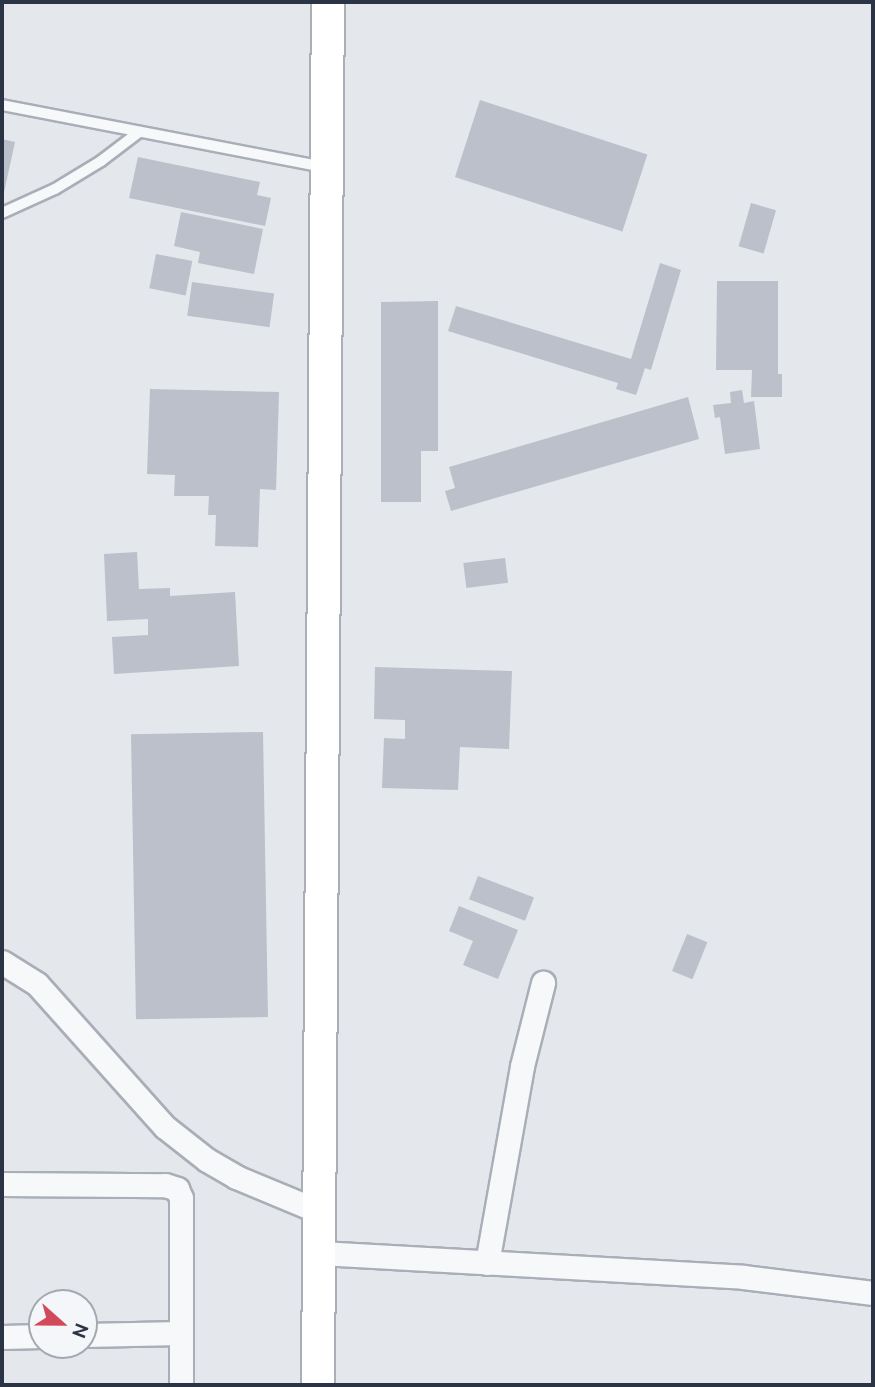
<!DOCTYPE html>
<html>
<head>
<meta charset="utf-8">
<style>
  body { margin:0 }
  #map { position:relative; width:875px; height:1387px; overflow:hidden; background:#e4e7ec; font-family:Ubuntu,sans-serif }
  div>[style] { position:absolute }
  .building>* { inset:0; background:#bbc0ca; transform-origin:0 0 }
  .roads { filter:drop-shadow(2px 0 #a9aeb7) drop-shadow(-2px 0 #a9aeb7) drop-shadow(0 2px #a9aeb7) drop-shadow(0 -2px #a9aeb7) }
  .lane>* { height:10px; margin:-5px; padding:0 5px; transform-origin:5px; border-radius:5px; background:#f7f8fa }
  .street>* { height:23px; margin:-11.5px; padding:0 11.5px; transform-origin:11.5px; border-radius:11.5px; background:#f7f8fa }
  .secondary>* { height:32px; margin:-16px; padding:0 16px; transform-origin:16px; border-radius:16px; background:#fff }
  span { translate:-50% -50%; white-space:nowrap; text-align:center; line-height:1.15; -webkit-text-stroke:5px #f4f6f9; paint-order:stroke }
  .frame { position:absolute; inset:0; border:4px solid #2b3445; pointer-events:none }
  .north { position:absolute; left:28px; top:1289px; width:70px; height:70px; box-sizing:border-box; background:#f4f6f9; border:2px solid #a4a8b1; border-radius:50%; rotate:111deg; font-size:19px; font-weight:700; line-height:28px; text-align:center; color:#2b3445 }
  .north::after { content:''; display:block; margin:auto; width:24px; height:32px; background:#d1495b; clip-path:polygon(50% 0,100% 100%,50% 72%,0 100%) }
</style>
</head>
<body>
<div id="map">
  <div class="building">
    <div style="left:480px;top:100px;width:176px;height:81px;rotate:18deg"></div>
    <div style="clip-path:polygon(2px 139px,15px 142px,3px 197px,2px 197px)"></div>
    <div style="clip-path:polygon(138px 157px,260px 182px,257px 195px,271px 198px,265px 226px,129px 198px)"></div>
    <div style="left:751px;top:203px;width:26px;height:45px;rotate:16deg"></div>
    <div style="clip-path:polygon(181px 212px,263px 229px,254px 274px,198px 263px,200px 252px,174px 246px)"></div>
    <div style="left:156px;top:254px;width:37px;height:35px;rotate:11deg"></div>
    <div style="clip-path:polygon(660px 263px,681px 270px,651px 370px,645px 368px,636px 395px,616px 389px,618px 383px,448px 331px,456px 306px,631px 359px)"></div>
    <div style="clip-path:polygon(717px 281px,778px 281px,778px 374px,782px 374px,782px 397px,751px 397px,752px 370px,716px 370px)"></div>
    <div style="left:192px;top:282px;width:83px;height:34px;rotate:8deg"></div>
    <div style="clip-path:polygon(438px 301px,438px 451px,421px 451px,421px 502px,381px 502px,381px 302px)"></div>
    <div style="clip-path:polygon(150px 389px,279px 392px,276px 490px,260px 489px,258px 547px,215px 546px,216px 515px,208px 515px,209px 496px,174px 496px,175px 475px,147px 474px)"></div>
    <div style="clip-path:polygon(742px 390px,744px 403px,754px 401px,760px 449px,725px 454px,720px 417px,715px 418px,713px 405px,731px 403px,730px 392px)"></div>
    <div style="clip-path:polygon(688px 397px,699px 439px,451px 511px,445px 491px,455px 488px,449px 467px)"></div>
    <div style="clip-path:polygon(137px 552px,139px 589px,170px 588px,170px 596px,235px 592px,239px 666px,114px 674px,112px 637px,148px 635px,148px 619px,107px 621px,104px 554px)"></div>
    <div style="left:505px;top:558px;width:25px;height:42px;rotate:83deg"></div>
    <div style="clip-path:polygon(375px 667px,512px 671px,509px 749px,460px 747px,458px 790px,382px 788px,384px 738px,405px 739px,405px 720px,374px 719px)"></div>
    <div style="left:263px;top:732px;width:285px;height:132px;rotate:89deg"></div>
    <div style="left:478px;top:876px;width:60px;height:25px;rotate:21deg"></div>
    <div style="clip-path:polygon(459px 906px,518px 930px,498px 979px,463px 965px,473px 941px,449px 931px)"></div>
    <div style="left:687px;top:934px;width:22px;height:40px;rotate:22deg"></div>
  </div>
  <div class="roads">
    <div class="lane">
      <div style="left:2px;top:105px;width:328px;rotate:10.9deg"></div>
      <div style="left:2px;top:213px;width:58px;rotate:-24.4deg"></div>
      <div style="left:55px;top:189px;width:54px;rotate:-31.3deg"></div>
      <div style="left:101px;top:161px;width:48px;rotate:-37.3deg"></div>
    </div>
    <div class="street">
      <div style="left:2px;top:962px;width:41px;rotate:32.2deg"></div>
      <div style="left:37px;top:984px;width:192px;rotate:48.2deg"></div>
      <div style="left:165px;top:1127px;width:53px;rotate:38.2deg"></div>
      <div style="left:207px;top:1160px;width:34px;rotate:30deg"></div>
      <div style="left:236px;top:1177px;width:91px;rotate:22.6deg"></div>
      <div style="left:2px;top:1184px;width:163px;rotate:0.4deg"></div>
      <div style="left:165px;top:1185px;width:13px;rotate:18deg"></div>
      <div style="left:177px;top:1189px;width:10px;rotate:66deg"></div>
      <div style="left:181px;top:1198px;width:187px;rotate:90deg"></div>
      <div style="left:320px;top:1253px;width:424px;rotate:3.2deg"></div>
      <div style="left:743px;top:1277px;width:131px;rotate:7deg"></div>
      <div style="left:487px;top:1263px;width:200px;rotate:-79.9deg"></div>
      <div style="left:522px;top:1066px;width:86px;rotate:-75.8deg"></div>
      <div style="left:84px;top:1335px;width:97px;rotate:-1.2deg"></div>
      <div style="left:2px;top:1337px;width:40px;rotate:-1.4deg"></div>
    </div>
    <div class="secondary">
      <div style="left:318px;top:1385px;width:1383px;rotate:-89.59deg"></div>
    </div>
  </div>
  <div class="frame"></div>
  <div class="north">N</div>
</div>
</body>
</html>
